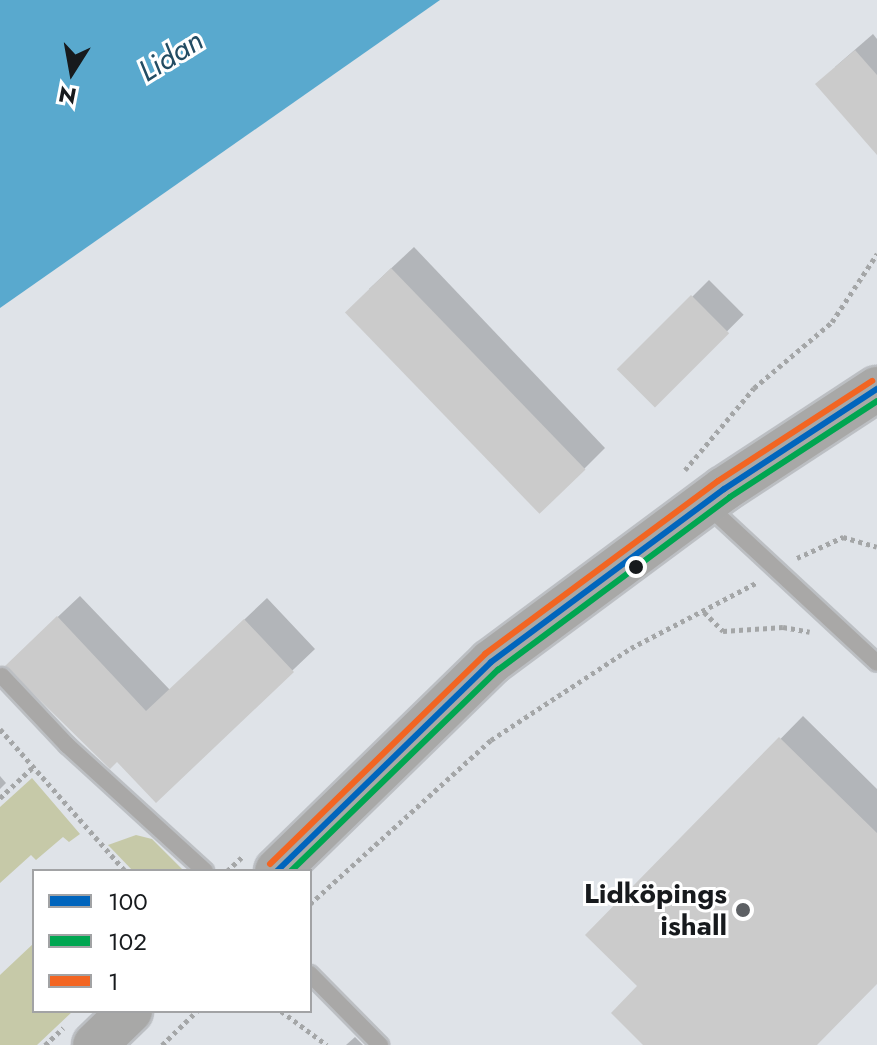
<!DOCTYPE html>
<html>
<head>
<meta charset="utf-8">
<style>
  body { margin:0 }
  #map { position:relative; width:877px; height:1045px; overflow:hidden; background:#dfe3e8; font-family:Jost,sans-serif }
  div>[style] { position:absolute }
  .green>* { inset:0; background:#c6c9a8 }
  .water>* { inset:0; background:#59a9ce }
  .shadow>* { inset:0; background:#0003; transform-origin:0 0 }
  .building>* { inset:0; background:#cbcbcb; transform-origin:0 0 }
  .path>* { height:5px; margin-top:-2.5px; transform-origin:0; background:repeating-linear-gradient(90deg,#a4a6a7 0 4px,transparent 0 8px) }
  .roads { filter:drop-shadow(2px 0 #bcbfc3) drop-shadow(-2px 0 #bcbfc3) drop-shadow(0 2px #bcbfc3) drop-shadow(0 -2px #bcbfc3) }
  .service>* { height:16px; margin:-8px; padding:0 8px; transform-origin:8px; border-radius:8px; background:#a9a8a7 }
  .secondary>* { height:44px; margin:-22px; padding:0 22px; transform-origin:22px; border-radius:22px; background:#a8a8a7 }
  .bus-1>* { height:6px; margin:-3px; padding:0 3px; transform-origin:3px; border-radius:3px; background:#0065bd }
  .bus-2>* { height:6px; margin:-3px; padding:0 3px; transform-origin:3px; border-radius:3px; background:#00a651 }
  .bus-3>* { height:6px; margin:-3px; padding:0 3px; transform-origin:3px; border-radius:3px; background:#f26522 }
  .dots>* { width:22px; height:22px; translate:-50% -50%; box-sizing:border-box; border:4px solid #fff; border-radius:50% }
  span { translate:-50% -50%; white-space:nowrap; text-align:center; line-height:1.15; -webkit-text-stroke:6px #fff; paint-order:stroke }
  .poi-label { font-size:28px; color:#171a1d; font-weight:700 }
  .right { translate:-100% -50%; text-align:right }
  .water-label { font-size:30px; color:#224c63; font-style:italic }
  .legend { position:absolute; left:32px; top:869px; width:280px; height:144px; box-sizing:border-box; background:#fff; border:2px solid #a2a3a5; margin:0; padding:10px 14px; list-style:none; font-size:24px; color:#171a1d }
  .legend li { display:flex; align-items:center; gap:16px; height:40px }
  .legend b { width:40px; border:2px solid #a2a3a5 }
  .north { position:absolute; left:32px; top:32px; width:80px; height:80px; -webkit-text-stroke:6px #fff; paint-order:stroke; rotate:191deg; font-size:22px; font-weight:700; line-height:32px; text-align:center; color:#171a1d }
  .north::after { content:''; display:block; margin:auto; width:28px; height:36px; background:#171a1d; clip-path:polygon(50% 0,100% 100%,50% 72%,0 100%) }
</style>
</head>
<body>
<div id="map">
  <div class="green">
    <div style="clip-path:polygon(32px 778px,80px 834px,69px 842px,63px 837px,36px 860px,31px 855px,0 883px,0 807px)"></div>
    <div style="clip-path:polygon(136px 835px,152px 839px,184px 871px,133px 871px,108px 845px)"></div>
    <div style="clip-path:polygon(34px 943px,34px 1011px,73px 1011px,37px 1045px,0 1045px,0 975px)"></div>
  </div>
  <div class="water">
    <div style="clip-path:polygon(0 0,440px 0,0 308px)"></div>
  </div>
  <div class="shadow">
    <div style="clip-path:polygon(873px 34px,877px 39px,877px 152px,835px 67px)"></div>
    <div style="clip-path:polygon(414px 247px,605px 448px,583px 470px,369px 289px)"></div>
    <div style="left:709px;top:280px;width:49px;height:127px;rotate:45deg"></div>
    <div style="clip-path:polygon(80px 596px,170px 690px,267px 598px,315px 649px,156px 800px,30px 643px)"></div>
    <div style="clip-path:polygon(803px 716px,877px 789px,877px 982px,815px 1045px,646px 1045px,640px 986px,588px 935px)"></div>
    <div style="clip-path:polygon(0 776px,6px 783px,0 789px)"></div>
    <div style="clip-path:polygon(355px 1037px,363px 1045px,346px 1045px)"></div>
  </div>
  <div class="building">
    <div style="clip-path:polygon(855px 50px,877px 75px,877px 155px,815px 84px)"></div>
    <div style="left:391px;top:268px;width:280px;height:64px;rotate:46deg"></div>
    <div style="left:691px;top:295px;width:54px;height:105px;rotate:45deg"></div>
    <div style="clip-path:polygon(57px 616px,146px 711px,244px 619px,294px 672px,156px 803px,117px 762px,110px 769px,5px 666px)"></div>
    <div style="clip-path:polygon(779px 737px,877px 833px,877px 984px,817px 1045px,643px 1045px,611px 1013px,637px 986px,585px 935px)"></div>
  </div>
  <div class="path">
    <div style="left:685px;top:470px;width:107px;rotate:-49.9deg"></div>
    <div style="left:754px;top:388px;width:102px;rotate:-40.2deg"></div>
    <div style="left:832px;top:322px;width:82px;rotate:-56.5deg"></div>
    <div style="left:797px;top:558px;width:51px;rotate:-24.5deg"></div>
    <div style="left:843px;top:537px;width:35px;rotate:16deg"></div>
    <div style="left:704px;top:612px;width:27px;rotate:45deg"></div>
    <div style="left:723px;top:631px;width:60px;rotate:-3.8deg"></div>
    <div style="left:783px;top:627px;width:27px;rotate:10deg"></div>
    <div style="left:0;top:729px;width:189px;rotate:48.6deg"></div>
    <div style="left:0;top:798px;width:44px;rotate:-43.2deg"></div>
    <div style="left:227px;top:871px;width:23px;rotate:-43deg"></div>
    <div style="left:310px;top:904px;width:244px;rotate:-42.2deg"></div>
    <div style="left:491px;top:740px;width:168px;rotate:-33.3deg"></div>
    <div style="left:631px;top:648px;width:143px;rotate:-27.5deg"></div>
    <div style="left:281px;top:1011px;width:57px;rotate:36.5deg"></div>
    <div style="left:45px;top:1045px;width:25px;rotate:-43deg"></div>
    <div style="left:162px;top:1045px;width:49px;rotate:-44.2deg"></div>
  </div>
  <div class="roads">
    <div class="service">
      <div style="left:706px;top:504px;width:233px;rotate:42.9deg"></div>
      <div style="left:2px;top:676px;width:95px;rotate:46.7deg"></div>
      <div style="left:67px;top:745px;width:187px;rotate:42.4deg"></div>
      <div style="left:310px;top:974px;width:100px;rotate:45.4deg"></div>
    </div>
    <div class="secondary">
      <div style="left:277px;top:871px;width:299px;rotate:-44.3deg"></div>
      <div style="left:491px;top:662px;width:290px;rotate:-36.6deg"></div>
      <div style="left:724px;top:489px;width:183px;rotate:-33.2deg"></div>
      <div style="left:95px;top:1045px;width:49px;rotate:-44.2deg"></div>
    </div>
  </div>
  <div class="bus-1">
    <div style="left:277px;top:871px;width:299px;rotate:-44.3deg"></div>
    <div style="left:491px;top:662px;width:290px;rotate:-36.6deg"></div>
    <div style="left:724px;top:489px;width:183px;rotate:-33.2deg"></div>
  </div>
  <div class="bus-2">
    <div style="left:291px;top:871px;width:289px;rotate:-44.2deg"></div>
    <div style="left:498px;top:670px;width:289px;rotate:-36.7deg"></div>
    <div style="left:730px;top:497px;width:176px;rotate:-33.1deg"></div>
  </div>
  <div class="bus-3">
    <div style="left:270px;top:864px;width:301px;rotate:-44.3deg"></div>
    <div style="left:485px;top:654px;width:290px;rotate:-36.6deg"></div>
    <div style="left:718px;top:481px;width:184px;rotate:-33deg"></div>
  </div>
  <div class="dots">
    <div style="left:636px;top:567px;background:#171a1d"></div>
    <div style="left:743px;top:910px;background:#5d6064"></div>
  </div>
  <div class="poi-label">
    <span class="right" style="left:727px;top:910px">Lidköpings<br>ishall</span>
  </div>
  <div class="water-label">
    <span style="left:171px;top:56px;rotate:-32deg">Lidan</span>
  </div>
  <ul class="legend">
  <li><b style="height:10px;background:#0065bd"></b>100</li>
  <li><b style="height:10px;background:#00a651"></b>102</li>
  <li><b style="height:10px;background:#f26522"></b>1</li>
  </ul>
  <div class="north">N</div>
</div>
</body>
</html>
